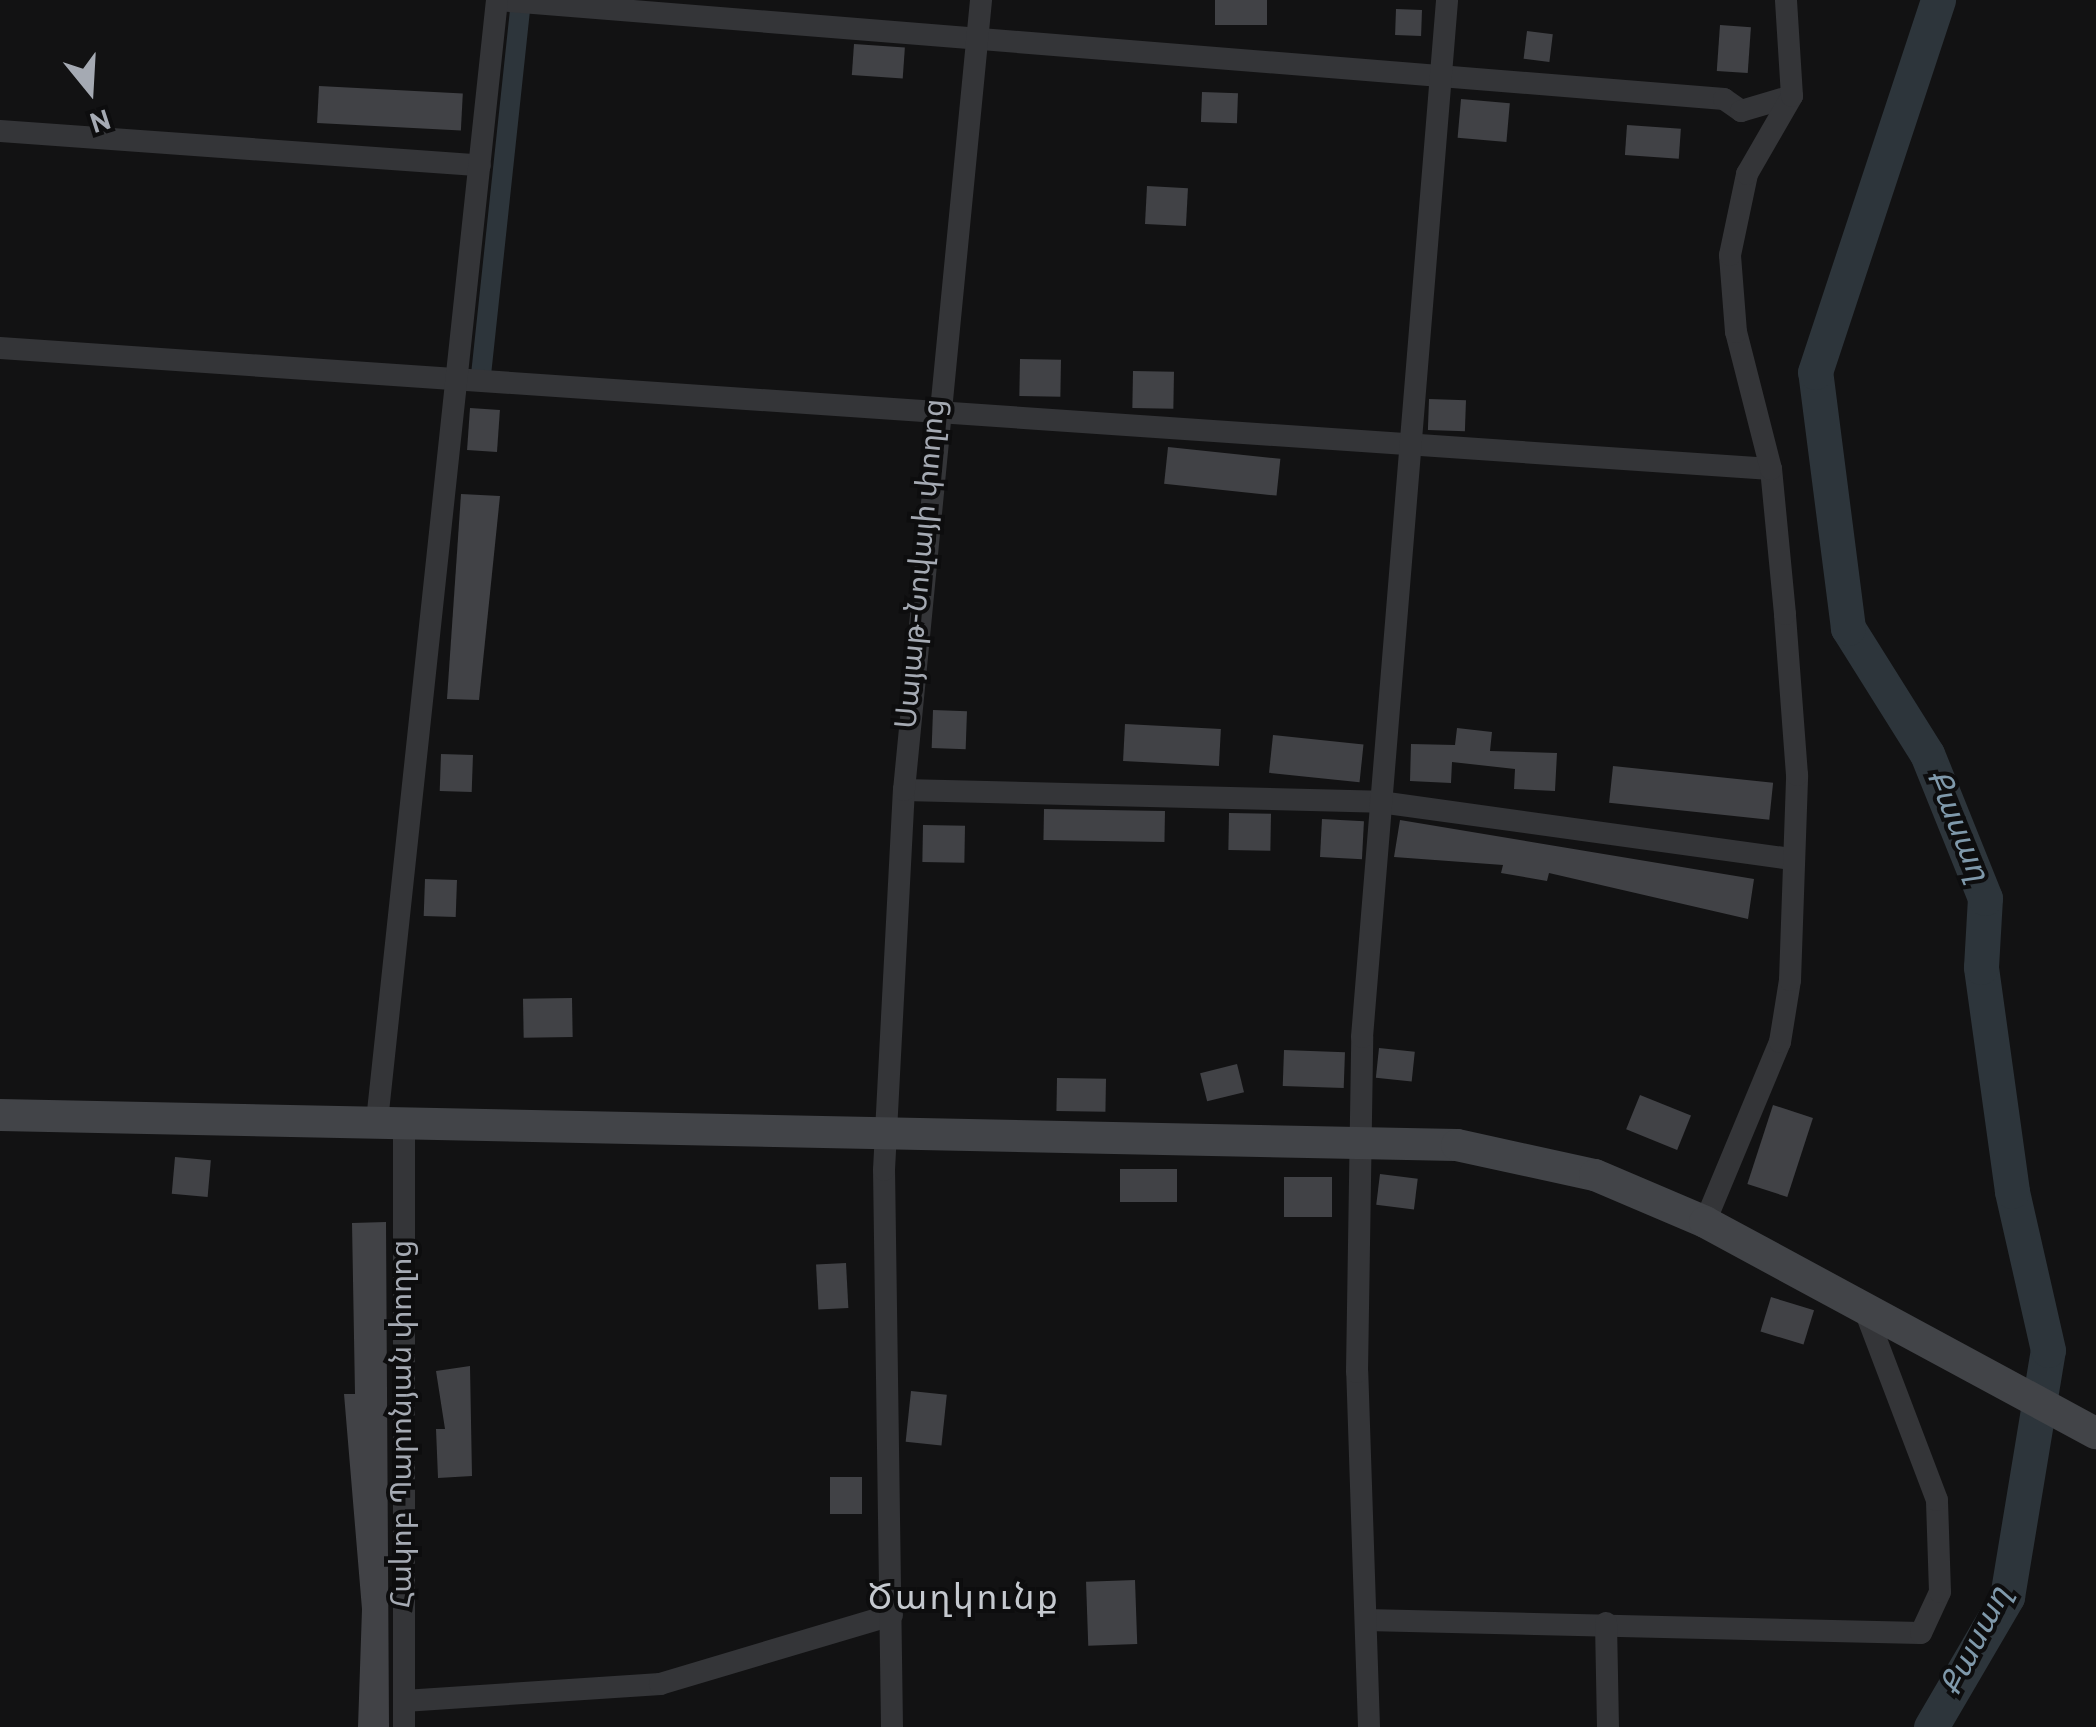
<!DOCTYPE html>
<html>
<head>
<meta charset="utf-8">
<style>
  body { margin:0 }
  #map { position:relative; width:2096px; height:1727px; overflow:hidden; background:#121213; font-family:Overpass,"Noto Sans Armenian",sans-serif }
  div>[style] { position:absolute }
  .canal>* { height:20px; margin:-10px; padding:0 10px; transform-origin:10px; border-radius:10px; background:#2d353b }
  .river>* { height:35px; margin:-17.5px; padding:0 17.5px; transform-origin:17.5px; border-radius:17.5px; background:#2d353b }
  .building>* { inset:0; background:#414246; transform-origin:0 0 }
  .street>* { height:22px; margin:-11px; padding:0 11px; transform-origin:11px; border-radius:11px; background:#343538 }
  .secondary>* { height:32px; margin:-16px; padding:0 16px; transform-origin:16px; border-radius:16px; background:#424448 }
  span { translate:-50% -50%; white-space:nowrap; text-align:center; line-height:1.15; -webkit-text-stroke:8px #0d0d0e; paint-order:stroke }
  .street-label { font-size:30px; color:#a5aab3 }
  .water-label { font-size:32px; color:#7f99ab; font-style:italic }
  .quarter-label { font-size:35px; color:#c5c9cf; letter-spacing:2.5px }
  .north { position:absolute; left:40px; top:40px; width:100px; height:100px; -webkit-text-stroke:8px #0d0d0e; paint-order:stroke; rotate:162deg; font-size:28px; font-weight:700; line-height:40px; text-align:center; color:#a5aab3 }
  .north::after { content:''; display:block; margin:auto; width:35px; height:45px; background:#a5aab3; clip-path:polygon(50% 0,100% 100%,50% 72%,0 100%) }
</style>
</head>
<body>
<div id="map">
  <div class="canal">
    <div style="left:481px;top:375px;width:364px;rotate:-83.9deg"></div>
  </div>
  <div class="river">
    <div style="left:1931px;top:1727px;width:151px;rotate:-59.7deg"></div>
    <div style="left:2007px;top:1597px;width:250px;rotate:-80.6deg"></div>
    <div style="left:2048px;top:1350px;width:163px;rotate:-102.8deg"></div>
    <div style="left:2012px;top:1191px;width:226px;rotate:-97.9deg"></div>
    <div style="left:1981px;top:967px;width:69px;rotate:-86.7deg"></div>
    <div style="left:1985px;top:898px;width:155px;rotate:-111.9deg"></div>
    <div style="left:1927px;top:754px;width:149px;rotate:-122.1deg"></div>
    <div style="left:1848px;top:628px;width:258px;rotate:-97.3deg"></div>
    <div style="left:1815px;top:372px;width:392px;rotate:-71.7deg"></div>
  </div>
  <div class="building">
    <div style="left:1215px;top:0;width:52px;height:25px"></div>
    <div style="left:1396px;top:9px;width:26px;height:26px;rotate:2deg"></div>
    <div style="left:1720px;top:25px;width:31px;height:46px;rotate:4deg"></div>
    <div style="left:1527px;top:31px;width:26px;height:28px;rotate:7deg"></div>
    <div style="left:854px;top:44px;width:51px;height:31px;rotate:4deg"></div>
    <div style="left:319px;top:86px;width:144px;height:37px;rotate:3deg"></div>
    <div style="left:1202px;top:92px;width:36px;height:30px;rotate:2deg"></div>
    <div style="left:1461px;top:99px;width:49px;height:39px;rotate:5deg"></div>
    <div style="left:1627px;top:125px;width:54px;height:30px;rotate:4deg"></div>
    <div style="left:1147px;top:186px;width:41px;height:38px;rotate:3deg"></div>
    <div style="left:1020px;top:359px;width:41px;height:37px;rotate:1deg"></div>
    <div style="left:1133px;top:371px;width:41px;height:37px;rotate:1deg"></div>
    <div style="left:1429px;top:399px;width:37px;height:31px;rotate:2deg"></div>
    <div style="left:470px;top:408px;width:30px;height:42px;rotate:4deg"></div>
    <div style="left:1168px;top:447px;width:113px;height:37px;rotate:6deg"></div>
    <div style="clip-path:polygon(461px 494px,500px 496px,479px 700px,447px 699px)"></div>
    <div style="left:933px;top:710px;width:34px;height:38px;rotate:2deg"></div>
    <div style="left:1125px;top:724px;width:96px;height:37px;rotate:3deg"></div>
    <div style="clip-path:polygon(1457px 728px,1492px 732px,1490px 751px,1557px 753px,1555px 791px,1514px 789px,1515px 769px,1452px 762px,1451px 783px,1410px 781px,1411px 744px,1455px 745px)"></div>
    <div style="left:1273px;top:735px;width:91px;height:38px;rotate:6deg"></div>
    <div style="left:441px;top:754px;width:32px;height:37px;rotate:2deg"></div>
    <div style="left:1613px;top:766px;width:161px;height:37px;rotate:6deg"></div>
    <div style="left:1044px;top:809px;width:121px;height:31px;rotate:1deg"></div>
    <div style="left:1229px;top:813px;width:42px;height:37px;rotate:1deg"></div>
    <div style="left:1322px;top:819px;width:42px;height:38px;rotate:3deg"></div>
    <div style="clip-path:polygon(1400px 820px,1754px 879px,1748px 919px,1549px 873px,1547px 881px,1501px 873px,1503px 865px,1394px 857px)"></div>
    <div style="left:923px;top:825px;width:42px;height:37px;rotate:1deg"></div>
    <div style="left:425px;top:879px;width:32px;height:37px;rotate:2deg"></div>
    <div style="left:572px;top:998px;width:39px;height:49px;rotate:89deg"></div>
    <div style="left:1379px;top:1048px;width:36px;height:30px;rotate:6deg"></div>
    <div style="left:1284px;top:1050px;width:61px;height:36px;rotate:2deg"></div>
    <div style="left:1237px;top:1064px;width:29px;height:38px;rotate:76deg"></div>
    <div style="left:1057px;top:1078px;width:49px;height:33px;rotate:1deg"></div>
    <div style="left:1640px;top:1095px;width:55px;height:37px;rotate:22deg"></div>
    <div style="left:1773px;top:1105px;width:42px;height:83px;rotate:18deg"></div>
    <div style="left:175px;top:1157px;width:36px;height:37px;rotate:5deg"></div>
    <div style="left:1120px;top:1169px;width:57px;height:33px"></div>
    <div style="left:1380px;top:1174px;width:38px;height:31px;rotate:7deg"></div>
    <div style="left:1284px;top:1177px;width:48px;height:40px"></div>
    <div style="clip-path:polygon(386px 1222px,389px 1727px,358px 1727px,362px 1609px,344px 1394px,355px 1394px,352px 1223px)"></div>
    <div style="left:846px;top:1263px;width:45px;height:30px;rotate:87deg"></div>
    <div style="left:1771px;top:1297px;width:45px;height:36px;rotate:17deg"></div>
    <div style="clip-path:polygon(470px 1366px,472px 1476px,438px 1478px,436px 1429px,445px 1429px,436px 1371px)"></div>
    <div style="left:911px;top:1391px;width:36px;height:51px;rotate:6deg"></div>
    <div style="left:862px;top:1477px;width:37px;height:32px;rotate:90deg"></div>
    <div style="left:1135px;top:1580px;width:64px;height:49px;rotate:88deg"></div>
  </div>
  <div class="street">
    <div style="left:497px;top:0;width:1231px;rotate:4.61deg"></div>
    <div style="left:1724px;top:99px;width:21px;rotate:35deg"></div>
    <div style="left:1741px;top:111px;width:53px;rotate:-16.4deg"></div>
    <div style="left:0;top:131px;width:481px;rotate:4.1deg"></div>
    <div style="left:0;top:348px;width:1775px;rotate:3.91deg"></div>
    <div style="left:904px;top:790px;width:476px;rotate:1.4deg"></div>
    <div style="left:1380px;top:802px;width:416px;rotate:7.9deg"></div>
    <div style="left:377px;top:1121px;width:1127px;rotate:-83.89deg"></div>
    <div style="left:1705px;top:1222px;width:195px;rotate:-67.4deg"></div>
    <div style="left:1780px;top:1042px;width:63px;rotate:-80.8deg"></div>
    <div style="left:1790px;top:980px;width:205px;rotate:-88deg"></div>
    <div style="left:1797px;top:775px;width:161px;rotate:-94.3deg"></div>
    <div style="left:1785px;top:614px;width:146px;rotate:-95.5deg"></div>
    <div style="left:1771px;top:469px;width:141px;rotate:-104.3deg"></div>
    <div style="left:1736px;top:332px;width:77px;rotate:-94.5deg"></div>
    <div style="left:1730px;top:255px;width:83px;rotate:-78.1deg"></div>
    <div style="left:1747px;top:174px;width:90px;rotate:-60deg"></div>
    <div style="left:1792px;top:96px;width:96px;rotate:-93.6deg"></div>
    <div style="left:1366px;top:1620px;width:555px;rotate:1.34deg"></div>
    <div style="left:1921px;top:1633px;width:45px;rotate:-65.1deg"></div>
    <div style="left:1940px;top:1592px;width:92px;rotate:-91.9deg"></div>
    <div style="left:1937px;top:1500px;width:209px;rotate:-110.8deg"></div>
    <div style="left:1606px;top:1623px;width:104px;rotate:88.9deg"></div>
    <div style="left:404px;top:1701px;width:257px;rotate:-3.8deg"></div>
    <div style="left:660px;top:1684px;width:242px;rotate:-16.6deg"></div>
    <div style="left:404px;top:1727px;width:605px;rotate:-90deg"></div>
    <div style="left:892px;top:1727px;width:557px;rotate:-90.82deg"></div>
    <div style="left:884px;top:1170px;width:381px;rotate:-87deg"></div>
    <div style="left:904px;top:790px;width:794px;rotate:-84.43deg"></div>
    <div style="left:1369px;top:1727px;width:355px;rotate:-91.9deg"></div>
    <div style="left:1357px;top:1372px;width:335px;rotate:-89.1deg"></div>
    <div style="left:1362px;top:1037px;width:1040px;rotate:-85.31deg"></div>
  </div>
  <div class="secondary">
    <div style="left:0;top:1115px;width:1457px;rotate:1.18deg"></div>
    <div style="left:1457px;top:1145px;width:141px;rotate:12.3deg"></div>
    <div style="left:1595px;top:1175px;width:120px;rotate:23.1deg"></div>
    <div style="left:1705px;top:1222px;width:444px;rotate:28.4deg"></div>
  </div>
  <div class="street-label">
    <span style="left:923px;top:564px;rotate:-85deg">Սայաթ-Նովայի փողոց</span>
    <span style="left:404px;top:1424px;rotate:-90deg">Հակոբ Պարոնյան փողոց</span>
  </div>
  <div class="water-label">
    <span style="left:1956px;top:826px;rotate:68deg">Քասաղ</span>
    <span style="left:1977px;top:1642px;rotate:-63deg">Քասաղ</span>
  </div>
  <div class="quarter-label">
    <span style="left:964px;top:1600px">Ծաղկունք</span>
  </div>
  <div class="north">N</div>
</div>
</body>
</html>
